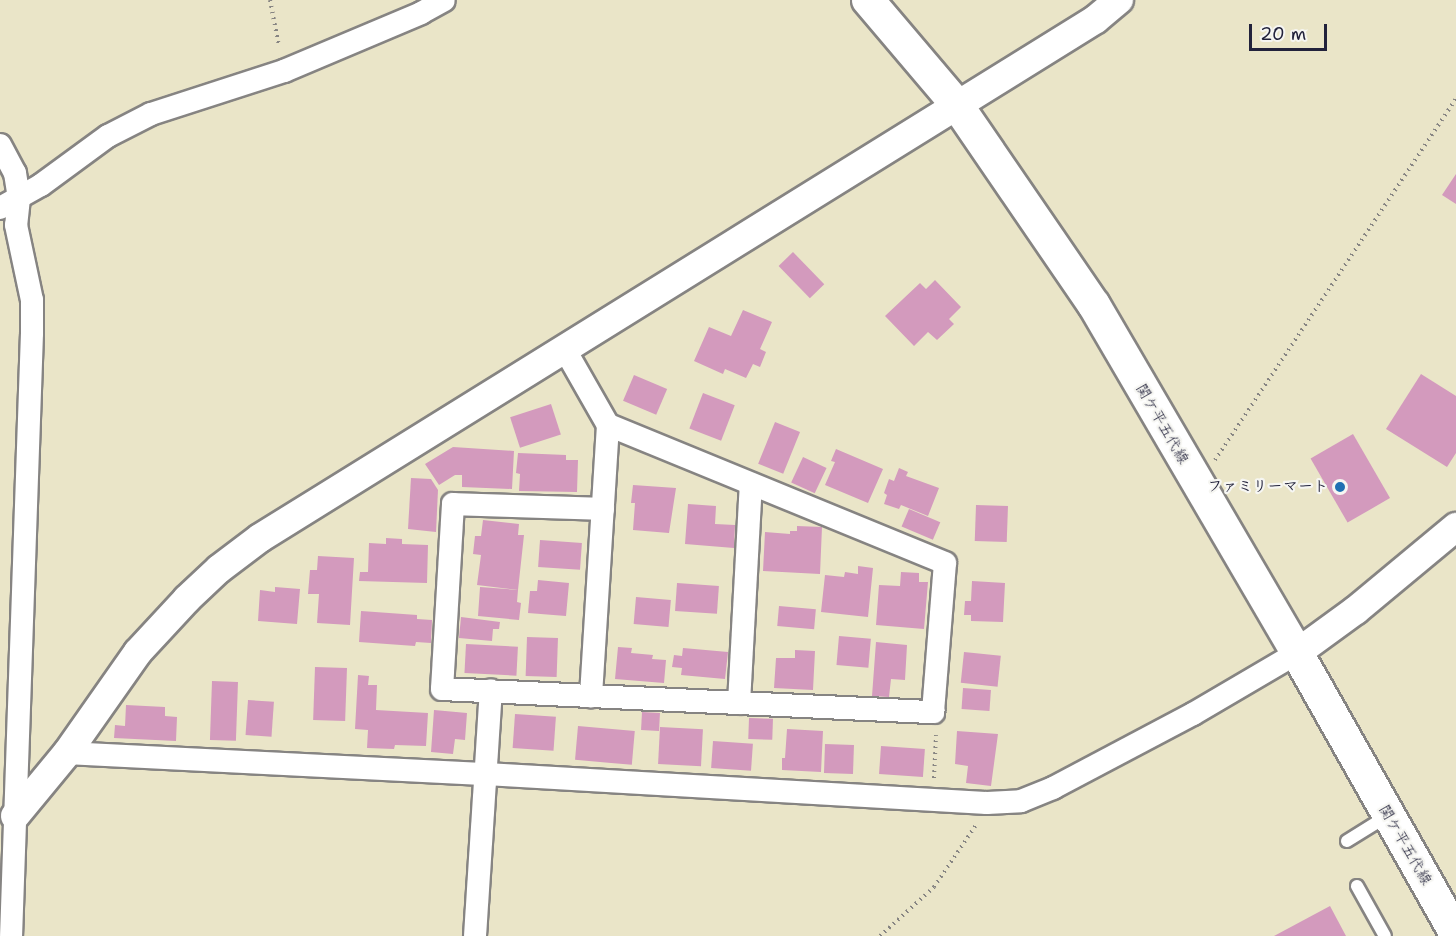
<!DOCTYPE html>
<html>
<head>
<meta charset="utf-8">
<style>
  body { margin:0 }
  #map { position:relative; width:1456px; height:936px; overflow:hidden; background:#eae5c8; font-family:"Shantell Sans","Klee One",sans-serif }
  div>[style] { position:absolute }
  .building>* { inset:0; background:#d39abd; transform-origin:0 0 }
  .path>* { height:4px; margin-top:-2px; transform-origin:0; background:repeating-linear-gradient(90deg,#868482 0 1.5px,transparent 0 6px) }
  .roads { filter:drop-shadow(2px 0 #868482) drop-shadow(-2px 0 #868482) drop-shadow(0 2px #868482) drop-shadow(0 -2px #868482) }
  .service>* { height:12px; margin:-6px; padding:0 6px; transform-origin:6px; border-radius:6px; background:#fff }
  .minor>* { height:22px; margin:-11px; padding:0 11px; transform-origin:11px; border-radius:11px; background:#fff }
  .tertiary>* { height:28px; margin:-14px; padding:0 14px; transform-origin:14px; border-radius:14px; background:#fff }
  .secondary>* { height:32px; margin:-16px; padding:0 16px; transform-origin:16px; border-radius:16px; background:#fff }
  .dots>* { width:16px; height:16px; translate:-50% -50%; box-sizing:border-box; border:3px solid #f6f6f2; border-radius:50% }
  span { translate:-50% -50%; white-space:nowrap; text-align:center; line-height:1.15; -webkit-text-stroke:4.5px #f6f6f2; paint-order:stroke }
  .street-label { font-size:15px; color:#22223b }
  .poi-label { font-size:15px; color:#22223b; font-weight:700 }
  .right { translate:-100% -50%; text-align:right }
  .scale { position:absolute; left:1249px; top:24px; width:78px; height:27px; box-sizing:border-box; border:3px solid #22223b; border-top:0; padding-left:8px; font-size:18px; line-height:21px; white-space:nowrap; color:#22223b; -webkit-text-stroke:4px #f6f6f2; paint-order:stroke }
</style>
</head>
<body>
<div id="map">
  <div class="building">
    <div style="clip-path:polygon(1456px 174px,1456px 204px,1442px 195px)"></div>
    <div style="left:793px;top:252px;width:45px;height:20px;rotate:46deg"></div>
    <div style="clip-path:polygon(935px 280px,961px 307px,949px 319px,954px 324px,937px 340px,928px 332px,914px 346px,885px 316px,920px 283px,926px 289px)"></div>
    <div style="clip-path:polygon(743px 310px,772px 322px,760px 349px,766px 352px,760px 367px,753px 364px,746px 378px,725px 369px,723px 374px,694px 361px,709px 327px,731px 336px)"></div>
    <div style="clip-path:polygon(1421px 374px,1456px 396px,1456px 453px,1447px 467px,1386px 429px)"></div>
    <div style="left:634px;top:375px;width:36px;height:28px;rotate:23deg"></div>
    <div style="left:703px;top:393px;width:34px;height:38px;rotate:21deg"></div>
    <div style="left:551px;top:404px;width:32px;height:43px;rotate:72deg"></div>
    <div style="left:775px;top:422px;width:27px;height:45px;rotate:22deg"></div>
    <div style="left:1353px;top:434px;width:74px;height:49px;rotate:60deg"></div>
    <div style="clip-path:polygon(453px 447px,514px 451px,512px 489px,462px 487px,462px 475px,455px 475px,439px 485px,425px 464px)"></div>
    <div style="clip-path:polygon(836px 449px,883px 469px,868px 503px,825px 485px,835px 462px,831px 461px)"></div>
    <div style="clip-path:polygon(518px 453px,566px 455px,566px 460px,578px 460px,577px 492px,519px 491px,520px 474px,516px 473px)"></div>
    <div style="left:803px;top:457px;width:26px;height:28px;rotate:25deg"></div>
    <div style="clip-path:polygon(899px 468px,908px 472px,906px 476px,939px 488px,928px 516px,901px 505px,899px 509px,884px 504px,887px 495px,884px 493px,889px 479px,894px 481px)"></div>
    <div style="clip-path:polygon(411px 478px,431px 479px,438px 490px,436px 532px,408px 529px)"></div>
    <div style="clip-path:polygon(633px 485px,676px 488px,669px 533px,633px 530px,635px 503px,631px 503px)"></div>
    <div style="clip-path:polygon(688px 504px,716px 506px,715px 524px,735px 525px,734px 548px,685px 544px)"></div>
    <div style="left:976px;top:505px;width:32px;height:36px;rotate:2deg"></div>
    <div style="left:909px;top:509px;width:34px;height:19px;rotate:23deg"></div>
    <div style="clip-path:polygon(483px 520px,519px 524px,518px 535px,524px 535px,518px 590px,477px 585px,481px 555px,473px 554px,475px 536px,481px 536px)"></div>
    <div style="clip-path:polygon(797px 526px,822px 527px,820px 574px,763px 571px,765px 532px,790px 534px,790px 531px,797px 531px)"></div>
    <div style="clip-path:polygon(386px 538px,402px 539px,402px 544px,428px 545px,427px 583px,359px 581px,360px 572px,368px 572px,369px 543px,386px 544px)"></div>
    <div style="left:540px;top:540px;width:42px;height:27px;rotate:4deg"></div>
    <div style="clip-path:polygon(318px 556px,354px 558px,350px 625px,317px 623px,319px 594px,308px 594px,310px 570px,317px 570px)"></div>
    <div style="clip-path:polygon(858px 566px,873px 568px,868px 617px,821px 612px,825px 575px,844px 577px,845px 572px,858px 574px)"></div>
    <div style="clip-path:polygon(901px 572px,919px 573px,919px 582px,928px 582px,924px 629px,876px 625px,879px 585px,900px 586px)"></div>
    <div style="clip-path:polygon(538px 580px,569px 583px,566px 616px,528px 613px,530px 591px,537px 591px)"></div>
    <div style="clip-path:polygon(972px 581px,1005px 583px,1003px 622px,971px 621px,971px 615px,964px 615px,965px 601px,971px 601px)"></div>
    <div style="left:677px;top:583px;width:42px;height:28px;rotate:4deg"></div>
    <div style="clip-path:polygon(275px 587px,300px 589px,297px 624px,258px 621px,260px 590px,275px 592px)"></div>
    <div style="clip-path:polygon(480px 587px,518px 590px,517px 602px,521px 603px,519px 620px,478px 616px)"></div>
    <div style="left:636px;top:597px;width:35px;height:27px;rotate:5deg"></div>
    <div style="left:779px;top:606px;width:37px;height:20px;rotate:5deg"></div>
    <div style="clip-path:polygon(361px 611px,417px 615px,417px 619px,432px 620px,431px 643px,416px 642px,415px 646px,359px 642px)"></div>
    <div style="clip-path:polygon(461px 617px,500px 622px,499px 629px,493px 629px,492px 641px,459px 638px)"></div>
    <div style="left:839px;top:636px;width:32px;height:29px;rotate:5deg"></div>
    <div style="left:527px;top:637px;width:31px;height:39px;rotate:2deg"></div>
    <div style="clip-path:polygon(876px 642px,907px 645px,905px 680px,891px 679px,889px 697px,872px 696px)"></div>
    <div style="left:466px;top:644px;width:52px;height:29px;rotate:3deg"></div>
    <div style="clip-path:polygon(618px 647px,632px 648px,631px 653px,653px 655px,652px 659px,666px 660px,664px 683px,615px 679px)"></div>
    <div style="clip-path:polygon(683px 648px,728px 652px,725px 679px,681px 675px,682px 668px,672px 667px,674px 655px,682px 656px)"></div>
    <div style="clip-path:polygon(795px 650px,815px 651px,813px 690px,774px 688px,776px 658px,795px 658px)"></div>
    <div style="left:964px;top:652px;width:37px;height:31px;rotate:6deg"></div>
    <div style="left:315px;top:667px;width:32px;height:53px;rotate:2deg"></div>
    <div style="clip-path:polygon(358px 675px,369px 676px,368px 685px,377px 685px,376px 710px,428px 713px,426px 746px,395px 745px,394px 749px,367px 748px,368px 730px,355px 729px)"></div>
    <div style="left:212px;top:681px;width:26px;height:59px;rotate:2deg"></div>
    <div style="left:963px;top:688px;width:28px;height:21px;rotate:4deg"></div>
    <div style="left:248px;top:700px;width:26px;height:35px;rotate:4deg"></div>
    <div style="clip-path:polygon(126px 705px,165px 707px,165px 716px,177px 717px,176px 741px,114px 738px,115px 725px,125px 726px)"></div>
    <div style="clip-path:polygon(434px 710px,467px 713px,465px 740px,455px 739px,453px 754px,431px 752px)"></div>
    <div style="left:642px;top:712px;width:18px;height:18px;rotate:3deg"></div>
    <div style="left:515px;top:714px;width:41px;height:34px;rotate:4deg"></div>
    <div style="left:749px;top:718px;width:24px;height:21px;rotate:2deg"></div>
    <div style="left:578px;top:726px;width:57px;height:34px;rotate:5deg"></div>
    <div style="left:660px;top:727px;width:43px;height:37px;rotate:3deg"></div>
    <div style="clip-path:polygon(787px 729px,823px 731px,821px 772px,782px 770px,782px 758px,785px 758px)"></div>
    <div style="clip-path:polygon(957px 731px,998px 734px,991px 786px,966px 783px,968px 766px,955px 764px)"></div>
    <div style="left:713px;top:741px;width:40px;height:27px;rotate:4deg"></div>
    <div style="left:825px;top:744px;width:29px;height:29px;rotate:2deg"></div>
    <div style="left:881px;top:746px;width:44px;height:28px;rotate:4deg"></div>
    <div style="clip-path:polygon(1330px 906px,1346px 936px,1274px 936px)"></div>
  </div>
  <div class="path">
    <div style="left:270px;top:0;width:47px;rotate:78.9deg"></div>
    <div style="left:1215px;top:460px;width:434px;rotate:-56.3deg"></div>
    <div style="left:934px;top:778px;width:43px;rotate:-87.3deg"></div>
    <div style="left:880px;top:936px;width:73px;rotate:-42.2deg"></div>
    <div style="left:934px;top:887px;width:75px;rotate:-55.9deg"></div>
  </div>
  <div class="roads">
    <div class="service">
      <div style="left:1347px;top:841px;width:49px;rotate:-31.8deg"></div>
      <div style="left:1357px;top:886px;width:57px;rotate:60.8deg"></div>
    </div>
    <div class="minor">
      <div style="left:0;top:145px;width:32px;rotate:62deg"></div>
      <div style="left:15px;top:173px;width:25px;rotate:81deg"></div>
      <div style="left:19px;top:198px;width:27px;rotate:96deg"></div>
      <div style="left:16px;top:225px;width:77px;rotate:78deg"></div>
      <div style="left:32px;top:300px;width:33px;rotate:90deg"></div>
      <div style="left:32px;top:333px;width:603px;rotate:91.99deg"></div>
      <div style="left:0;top:208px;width:47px;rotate:-29.3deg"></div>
      <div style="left:41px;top:185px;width:83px;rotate:-36.2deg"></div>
      <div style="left:108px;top:136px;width:48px;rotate:-27.1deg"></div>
      <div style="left:151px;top:114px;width:140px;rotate:-17.9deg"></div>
      <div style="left:284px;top:71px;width:149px;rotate:-22.9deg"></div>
      <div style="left:421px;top:13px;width:26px;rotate:-29deg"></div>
      <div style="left:564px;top:348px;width:89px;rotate:60.3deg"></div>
      <div style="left:608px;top:425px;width:272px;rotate:93.6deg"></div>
      <div style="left:603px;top:509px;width:150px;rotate:-178.1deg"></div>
      <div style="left:453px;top:504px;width:185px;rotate:93.4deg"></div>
      <div style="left:442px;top:689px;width:492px;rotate:2.7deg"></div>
      <div style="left:933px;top:712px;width:149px;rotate:-85.4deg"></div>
      <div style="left:945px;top:563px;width:364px;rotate:-157.7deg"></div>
      <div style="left:739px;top:703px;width:219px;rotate:-86.9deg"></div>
      <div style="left:67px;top:753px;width:420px;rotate:2.9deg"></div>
      <div style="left:486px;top:774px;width:502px;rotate:3.31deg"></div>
      <div style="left:987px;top:803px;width:34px;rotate:-3deg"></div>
      <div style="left:1021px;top:801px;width:35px;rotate:-22deg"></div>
      <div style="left:1053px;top:788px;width:158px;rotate:-27.9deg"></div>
      <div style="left:1193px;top:714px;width:121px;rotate:-30.4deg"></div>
      <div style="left:475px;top:936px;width:246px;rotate:-86.3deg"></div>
    </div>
    <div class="tertiary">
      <div style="left:1297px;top:653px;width:73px;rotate:-36.1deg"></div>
      <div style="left:1356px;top:610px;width:130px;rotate:-39.7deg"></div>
      <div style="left:15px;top:816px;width:82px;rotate:-50.5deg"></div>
      <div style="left:67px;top:753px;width:123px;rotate:-54.9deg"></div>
      <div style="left:138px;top:652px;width:72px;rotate:-47.2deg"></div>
      <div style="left:187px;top:599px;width:44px;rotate:-43.2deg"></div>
      <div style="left:219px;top:569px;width:51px;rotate:-37.1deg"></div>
      <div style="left:260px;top:538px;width:984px;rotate:-31.83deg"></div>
      <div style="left:1096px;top:19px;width:30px;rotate:-40deg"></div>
    </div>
    <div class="secondary">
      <div style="left:868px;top:0;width:138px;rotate:49.7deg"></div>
      <div style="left:957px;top:105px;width:242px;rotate:55.6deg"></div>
      <div style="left:1094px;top:305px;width:403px;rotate:59.7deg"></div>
      <div style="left:1297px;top:653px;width:323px;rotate:60.5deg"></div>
    </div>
  </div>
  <div class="dots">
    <div style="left:1340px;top:487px;background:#1f6fb2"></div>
  </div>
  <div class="street-label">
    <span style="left:1162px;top:424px;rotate:60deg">関ケ平五代線</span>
    <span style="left:1405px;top:845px;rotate:60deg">関ケ平五代線</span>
  </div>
  <div class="poi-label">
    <span class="right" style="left:1328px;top:487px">ファミリーマート</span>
  </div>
  <div class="scale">20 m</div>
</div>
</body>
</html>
